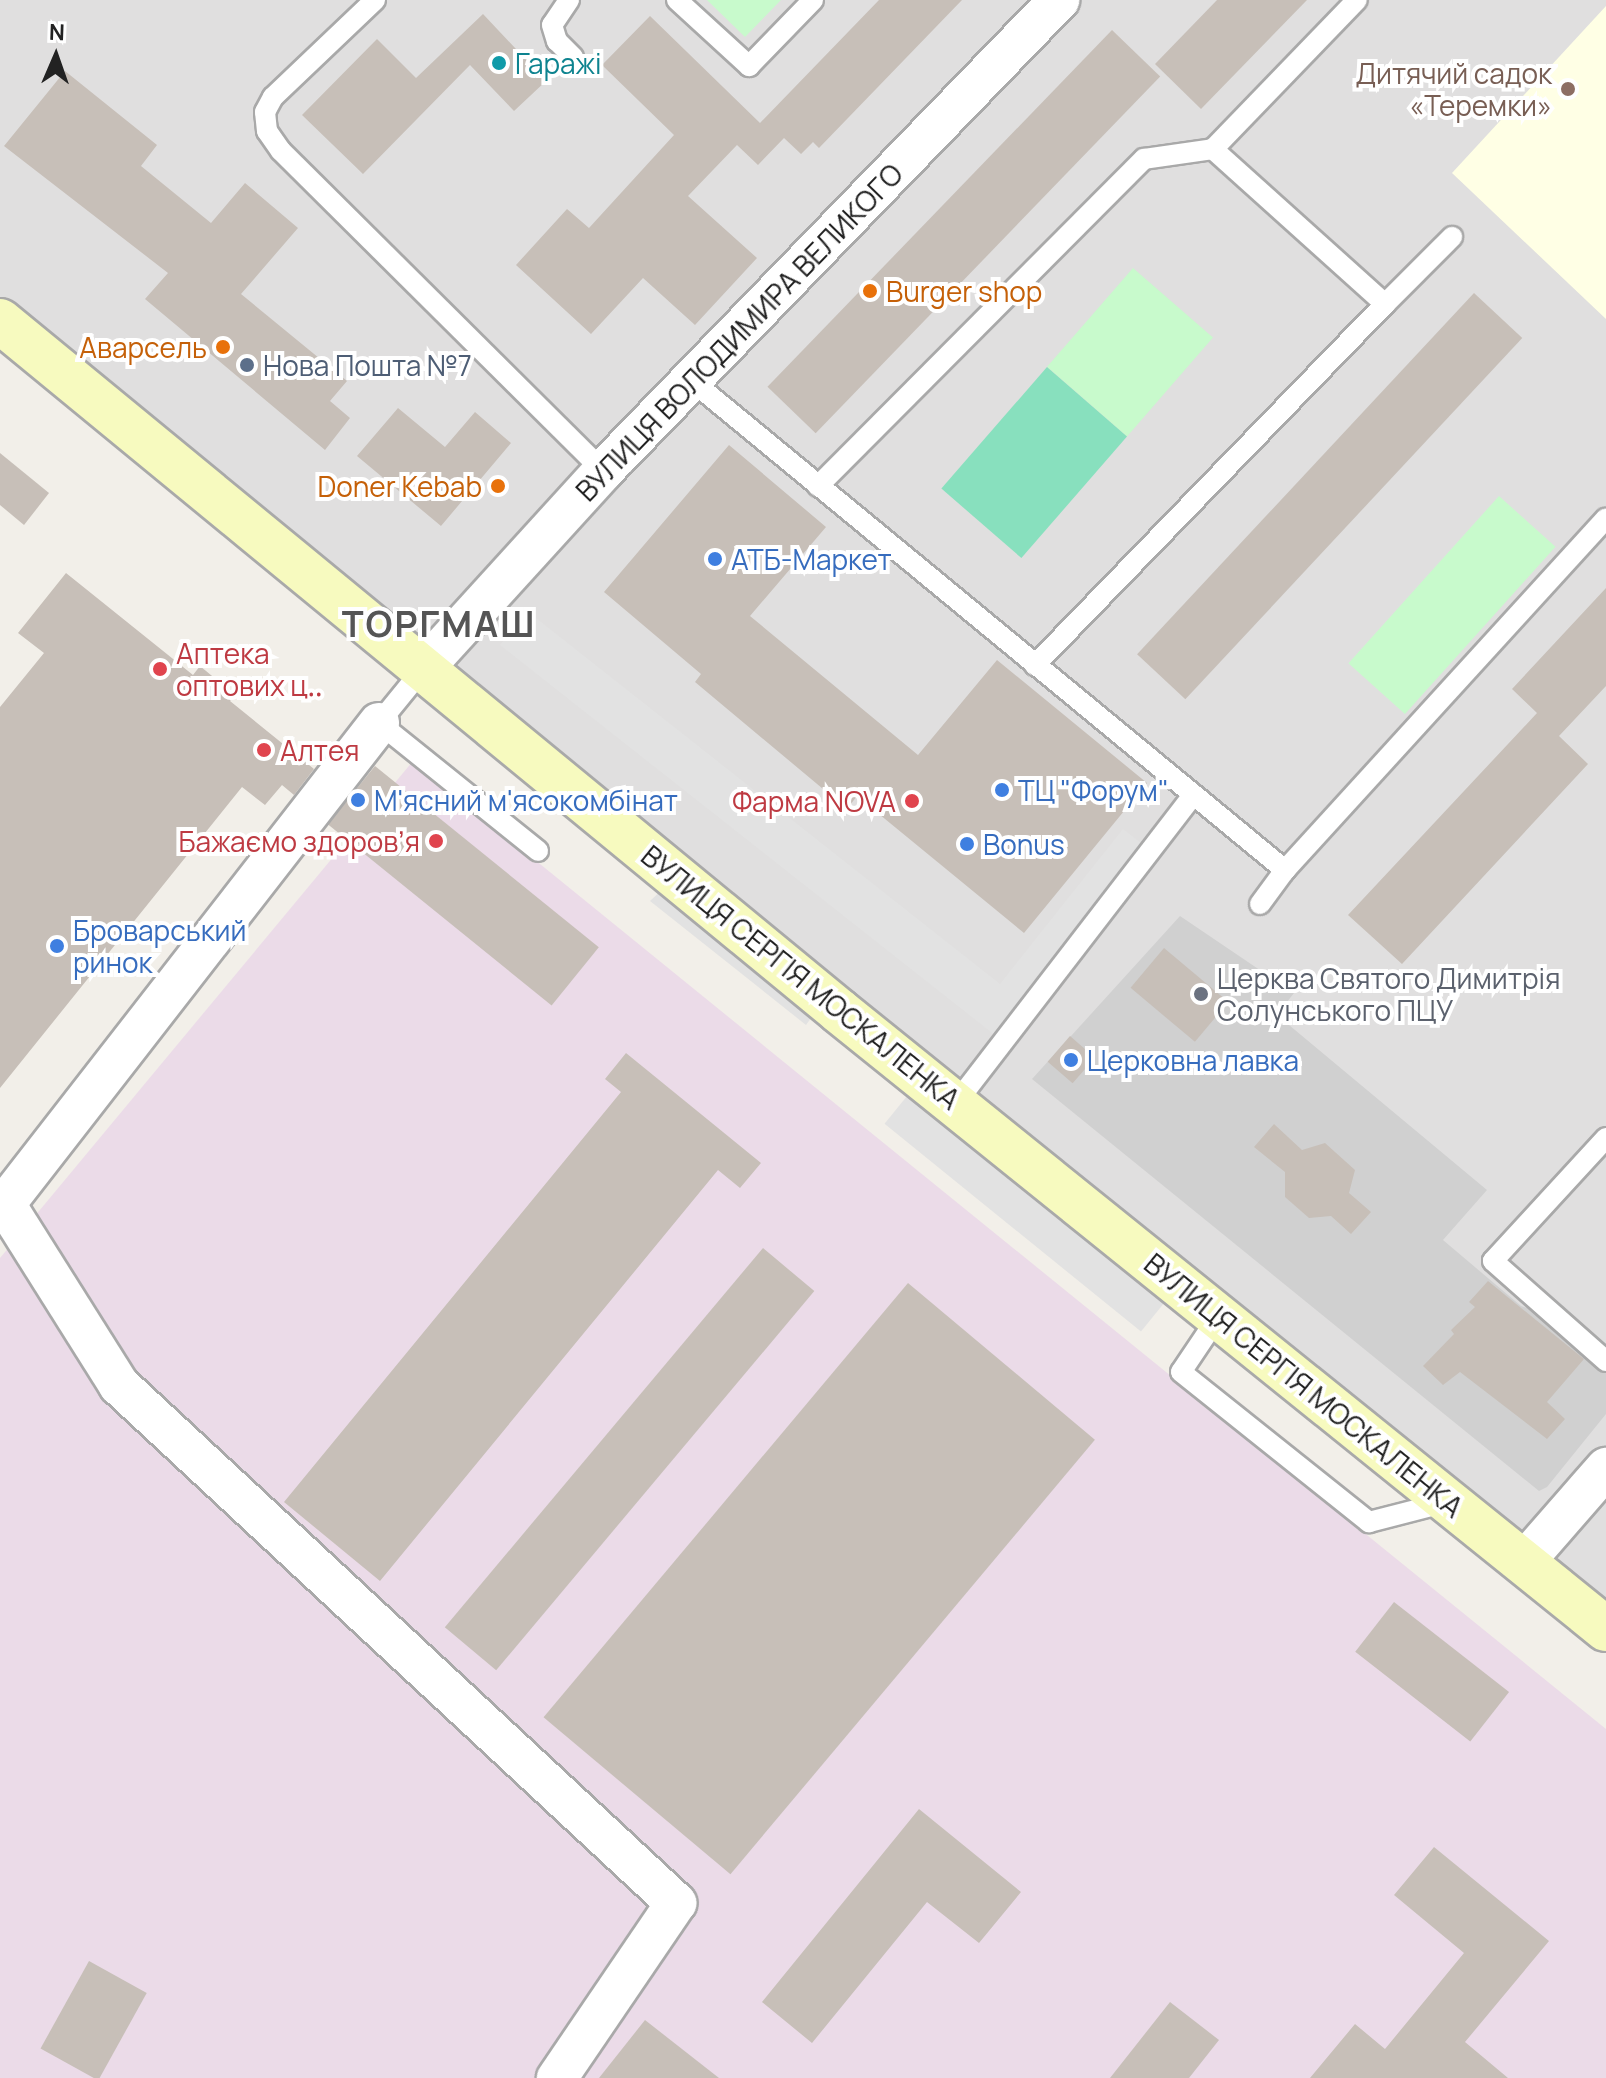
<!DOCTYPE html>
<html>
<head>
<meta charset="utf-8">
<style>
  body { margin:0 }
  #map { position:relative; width:1606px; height:2078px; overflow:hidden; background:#f2efe9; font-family:Manrope,sans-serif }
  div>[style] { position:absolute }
  .residential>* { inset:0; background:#e0dfdf }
  .industrial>* { inset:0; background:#ebdbe8 }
  .education>* { inset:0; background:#ffffe5 }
  .religious>* { inset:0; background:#d0d0d0 }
  .park>* { inset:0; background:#c8facc; transform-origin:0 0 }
  .pitch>* { inset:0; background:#88e0be; transform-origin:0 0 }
  .parking>* { inset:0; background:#e2e2e2; transform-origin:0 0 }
  .building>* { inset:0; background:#c7bfb8; transform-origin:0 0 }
  .roads { filter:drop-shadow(2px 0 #a9a9a9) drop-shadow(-2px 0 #a9a9a9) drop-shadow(0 2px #a9a9a9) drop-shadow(0 -2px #a9a9a9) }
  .service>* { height:20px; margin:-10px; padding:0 10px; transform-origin:10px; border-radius:10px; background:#fff }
  .minor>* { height:40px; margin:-20px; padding:0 20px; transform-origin:20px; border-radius:20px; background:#fff }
  .secondary>* { height:44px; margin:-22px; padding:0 22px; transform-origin:22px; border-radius:22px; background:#f7fabf }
  .dots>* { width:22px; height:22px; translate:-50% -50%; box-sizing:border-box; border:4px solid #fff; border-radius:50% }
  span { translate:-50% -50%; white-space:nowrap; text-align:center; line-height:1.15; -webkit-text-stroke:8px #fff; paint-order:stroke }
  .culture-label { font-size:28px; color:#0d838f }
  .left { translate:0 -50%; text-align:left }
  .education-label { font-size:28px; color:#785e54 }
  .right { translate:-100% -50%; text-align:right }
  .food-label { font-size:28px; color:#c56008 }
  .street-label { font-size:28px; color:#222 }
  .service-label { font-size:28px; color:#4e5e75 }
  .shop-label { font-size:28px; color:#366cbe }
  .health-label { font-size:28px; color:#be3a42 }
  .worship-label { font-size:28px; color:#5b616d }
  .district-label { font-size:36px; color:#555; font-weight:700; letter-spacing:2px }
  .north { position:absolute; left:16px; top:16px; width:80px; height:80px; -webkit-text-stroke:6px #fff; paint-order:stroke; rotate:2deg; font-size:22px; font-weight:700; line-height:32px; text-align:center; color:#222 }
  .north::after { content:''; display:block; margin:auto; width:28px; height:36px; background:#222; clip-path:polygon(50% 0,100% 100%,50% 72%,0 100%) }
</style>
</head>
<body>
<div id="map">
  <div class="residential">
    <div style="clip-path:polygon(0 0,1606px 0,1606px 1629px,0 321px)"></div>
  </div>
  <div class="industrial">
    <div style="clip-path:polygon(413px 761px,1606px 1729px,1606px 2078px,0 2078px,0 1258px)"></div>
  </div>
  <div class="education">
    <div style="clip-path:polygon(1606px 6px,1606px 319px,1452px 173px)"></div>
  </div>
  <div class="religious">
    <div style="clip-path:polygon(1180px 916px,1294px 993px,1277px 1015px,1487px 1190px,1443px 1240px,1521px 1306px,1538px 1312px,1606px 1373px,1606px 1414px,1547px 1487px,1539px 1491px,1032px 1079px)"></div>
  </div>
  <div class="park">
    <div style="clip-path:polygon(707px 0,781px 0,745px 37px)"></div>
    <div style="left:1133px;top:268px;width:106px;height:131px;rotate:41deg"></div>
    <div style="left:1499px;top:496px;width:76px;height:225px;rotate:42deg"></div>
  </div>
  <div class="pitch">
    <div style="left:1047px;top:367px;width:106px;height:161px;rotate:41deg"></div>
  </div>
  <div class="parking">
    <div style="clip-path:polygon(527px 611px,1000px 984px,1123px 829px,1146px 847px,996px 1036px,500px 645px)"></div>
    <div style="clip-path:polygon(668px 884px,824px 1000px,806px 1025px,650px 901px)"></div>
    <div style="left:916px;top:1085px;width:330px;height:50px;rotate:39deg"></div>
  </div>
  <div class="building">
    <div style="clip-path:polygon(879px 0,962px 0,819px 148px,813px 142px,801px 154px,784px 138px,758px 165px,737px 145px,688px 196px,757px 258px,695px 325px,643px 278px,591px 334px,516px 265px,567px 209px,589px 228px,674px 135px,602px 65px,650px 16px,760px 123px)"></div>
    <div style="clip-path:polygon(1217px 0,1307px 0,1201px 109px,1155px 64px)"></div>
    <div style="clip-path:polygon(483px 14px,546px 81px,514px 111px,470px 65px,363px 174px,302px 115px,377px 39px,416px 78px)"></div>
    <div style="left:1112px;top:30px;width:67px;height:496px;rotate:44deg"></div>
    <div style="clip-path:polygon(65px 71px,157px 145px,141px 166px,211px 223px,245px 183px,298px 228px,241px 294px,347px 381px,330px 401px,350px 418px,325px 450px,145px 299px,168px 273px,4px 146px)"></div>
    <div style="left:1474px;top:293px;width:66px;height:494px;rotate:43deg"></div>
    <div style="clip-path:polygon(398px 408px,445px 447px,475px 412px,511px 443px,441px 526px,357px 456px)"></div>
    <div style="clip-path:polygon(729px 445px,826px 527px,750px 616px,918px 755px,997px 660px,1147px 783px,1024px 933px,857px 796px,847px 809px,695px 682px,701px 674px,604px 592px)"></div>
    <div style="clip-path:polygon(0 453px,49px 493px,24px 525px,0 505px)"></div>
    <div style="clip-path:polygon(66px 573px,193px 675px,200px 666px,235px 695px,230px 701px,314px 769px,294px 795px,282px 785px,265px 805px,242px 787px,0 1088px,0 707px,44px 653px,18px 633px)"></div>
    <div style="clip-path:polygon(1606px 588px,1606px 686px,1559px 736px,1588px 764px,1402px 964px,1348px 915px,1537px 713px,1512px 689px)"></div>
    <div style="left:375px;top:766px;width:288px;height:75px;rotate:39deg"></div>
    <div style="left:1164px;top:948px;width:84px;height:52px;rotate:40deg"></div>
    <div style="left:1070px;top:1036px;width:33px;height:34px;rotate:41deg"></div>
    <div style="clip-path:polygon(626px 1053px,761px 1163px,740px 1188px,718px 1170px,380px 1581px,284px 1502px,621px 1092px,605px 1079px)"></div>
    <div style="clip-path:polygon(1274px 1124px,1302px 1150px,1325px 1143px,1355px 1170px,1349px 1193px,1371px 1212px,1351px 1234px,1331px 1216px,1309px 1218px,1285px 1197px,1285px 1172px,1254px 1147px)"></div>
    <div style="left:763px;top:1248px;width:67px;height:495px;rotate:40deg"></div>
    <div style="clip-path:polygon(1488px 1281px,1584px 1359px,1547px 1402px,1565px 1419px,1547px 1439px,1460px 1372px,1443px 1385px,1423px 1366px,1454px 1334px,1451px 1330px,1475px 1307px,1469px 1302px)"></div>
    <div style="left:908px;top:1283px;width:244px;height:567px;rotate:40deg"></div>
    <div style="left:1394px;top:1602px;width:146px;height:63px;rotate:38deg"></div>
    <div style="clip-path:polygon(919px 1809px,1021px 1892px,979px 1943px,927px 1902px,812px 2043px,762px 2002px)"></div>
    <div style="clip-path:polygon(1434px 1847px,1549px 1941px,1465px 2042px,1508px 2078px,1310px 2078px,1355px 2024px,1385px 2049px,1464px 1953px,1394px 1895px)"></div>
    <div style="left:89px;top:1961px;width:66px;height:100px;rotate:29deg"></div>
    <div style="clip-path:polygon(1170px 2002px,1219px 2040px,1189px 2078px,1110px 2078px)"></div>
    <div style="clip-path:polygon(645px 2020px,719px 2078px,599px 2078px)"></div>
  </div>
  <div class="roads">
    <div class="service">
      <div style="left:375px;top:0;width:141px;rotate:136.4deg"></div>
      <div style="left:273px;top:97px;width:17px;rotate:118deg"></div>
      <div style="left:265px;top:112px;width:19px;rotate:84deg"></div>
      <div style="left:267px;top:131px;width:24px;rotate:55deg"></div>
      <div style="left:281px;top:151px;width:454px;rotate:44.8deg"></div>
      <div style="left:569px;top:0;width:30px;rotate:124deg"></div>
      <div style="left:552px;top:25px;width:17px;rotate:73deg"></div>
      <div style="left:557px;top:41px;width:23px;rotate:45deg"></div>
      <div style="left:677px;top:0;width:98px;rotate:42.5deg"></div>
      <div style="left:749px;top:66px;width:92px;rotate:-45.9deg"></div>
      <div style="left:1385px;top:304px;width:95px;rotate:-45deg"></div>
      <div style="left:692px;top:381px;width:769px;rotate:39.51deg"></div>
      <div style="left:818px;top:486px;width:462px;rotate:-45.1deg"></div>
      <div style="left:1144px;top:159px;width:70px;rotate:-8.2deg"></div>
      <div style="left:1213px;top:149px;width:207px;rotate:-46deg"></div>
      <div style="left:1035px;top:665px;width:503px;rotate:-45.89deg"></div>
      <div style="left:1385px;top:304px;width:232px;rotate:-138deg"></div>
      <div style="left:423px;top:669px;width:70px;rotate:129.2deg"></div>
      <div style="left:379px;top:723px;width:204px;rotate:38.8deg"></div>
      <div style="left:1260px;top:904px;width:42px;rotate:-53.7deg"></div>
      <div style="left:1285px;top:870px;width:476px;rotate:-47.6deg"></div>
      <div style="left:956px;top:1103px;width:389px;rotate:-52.4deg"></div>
      <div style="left:1606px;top:1138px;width:167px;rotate:132.6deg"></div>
      <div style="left:1493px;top:1261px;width:151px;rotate:41.5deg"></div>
      <div style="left:1218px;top:1317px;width:66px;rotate:123.9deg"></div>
      <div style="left:1181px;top:1372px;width:241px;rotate:38.6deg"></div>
      <div style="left:1369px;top:1522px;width:81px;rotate:-14.4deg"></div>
    </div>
    <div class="minor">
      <div style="left:423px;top:669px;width:268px;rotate:-47.7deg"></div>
      <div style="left:603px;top:471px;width:656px;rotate:-45.93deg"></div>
      <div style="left:379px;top:723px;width:609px;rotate:127.87deg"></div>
      <div style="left:5px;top:1204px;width:214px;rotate:57.8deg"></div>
      <div style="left:119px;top:1385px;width:761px;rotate:42.92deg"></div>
      <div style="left:676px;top:1903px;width:212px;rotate:124.2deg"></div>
      <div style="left:1524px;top:1562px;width:125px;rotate:-48.9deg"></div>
    </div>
    <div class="secondary">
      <div style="left:0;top:321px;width:1086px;rotate:39.43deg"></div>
      <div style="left:839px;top:1011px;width:985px;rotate:38.86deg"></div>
    </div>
  </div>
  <div class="dots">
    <div style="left:499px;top:63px;background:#0f9aa8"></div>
    <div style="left:1568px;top:89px;background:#8d6e63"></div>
    <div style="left:870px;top:291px;background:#e8710a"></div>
    <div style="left:223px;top:347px;background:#e8710a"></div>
    <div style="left:247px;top:365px;background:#5c6f8a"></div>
    <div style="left:498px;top:486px;background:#e8710a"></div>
    <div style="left:715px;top:559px;background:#3f7fe0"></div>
    <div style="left:160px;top:669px;background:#e0444e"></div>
    <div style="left:264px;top:750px;background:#e0444e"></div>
    <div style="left:1002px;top:790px;background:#3f7fe0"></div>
    <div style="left:358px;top:800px;background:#3f7fe0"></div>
    <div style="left:912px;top:801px;background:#e0444e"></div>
    <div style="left:436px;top:841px;background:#e0444e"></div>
    <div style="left:967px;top:844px;background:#3f7fe0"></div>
    <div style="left:57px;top:946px;background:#3f7fe0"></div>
    <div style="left:1201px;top:994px;background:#6b7280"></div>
    <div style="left:1071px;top:1060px;background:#3f7fe0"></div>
  </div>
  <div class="culture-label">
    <span class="left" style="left:515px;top:63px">Гаражі</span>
  </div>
  <div class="education-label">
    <span class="right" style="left:1552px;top:89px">Дитячий садок<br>«Теремки»</span>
  </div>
  <div class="food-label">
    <span class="left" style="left:886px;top:291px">Burger shop</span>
    <span class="right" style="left:207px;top:347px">Аварсель</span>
    <span class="right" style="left:482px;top:486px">Doner Kebab</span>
  </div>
  <div class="street-label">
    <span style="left:739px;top:332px;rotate:-46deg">ВУЛИЦЯ ВОЛОДИМИРА ВЕЛИКОГО</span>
    <span style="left:801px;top:977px;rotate:39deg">ВУЛИЦЯ СЕРГІЯ МОСКАЛЕНКА</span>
    <span style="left:1304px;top:1385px;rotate:39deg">ВУЛИЦЯ СЕРГІЯ МОСКАЛЕНКА</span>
  </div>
  <div class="service-label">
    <span class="left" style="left:263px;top:365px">Нова Пошта №7</span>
  </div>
  <div class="shop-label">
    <span class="left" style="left:731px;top:559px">АТБ-Маркет</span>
    <span class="left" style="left:1018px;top:790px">ТЦ "Форум"</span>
    <span class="left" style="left:374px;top:800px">М'ясний м'ясокомбінат</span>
    <span class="left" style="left:983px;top:844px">Bonus</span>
    <span class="left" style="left:73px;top:946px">Броварський<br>ринок</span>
    <span class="left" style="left:1087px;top:1060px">Церковна лавка</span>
  </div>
  <div class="health-label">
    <span class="left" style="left:176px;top:669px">Аптека<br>оптових ц‥</span>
    <span class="left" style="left:280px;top:750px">Алтея</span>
    <span class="right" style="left:896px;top:801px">Фарма NOVA</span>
    <span class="right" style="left:420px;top:841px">Бажаємо здоровʼя</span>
  </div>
  <div class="worship-label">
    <span class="left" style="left:1217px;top:994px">Церква Святого Димитрія<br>Солунського ПЦУ</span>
  </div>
  <div class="district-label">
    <span style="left:439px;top:624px">ТОРГМАШ</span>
  </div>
  <div class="north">N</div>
</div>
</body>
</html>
